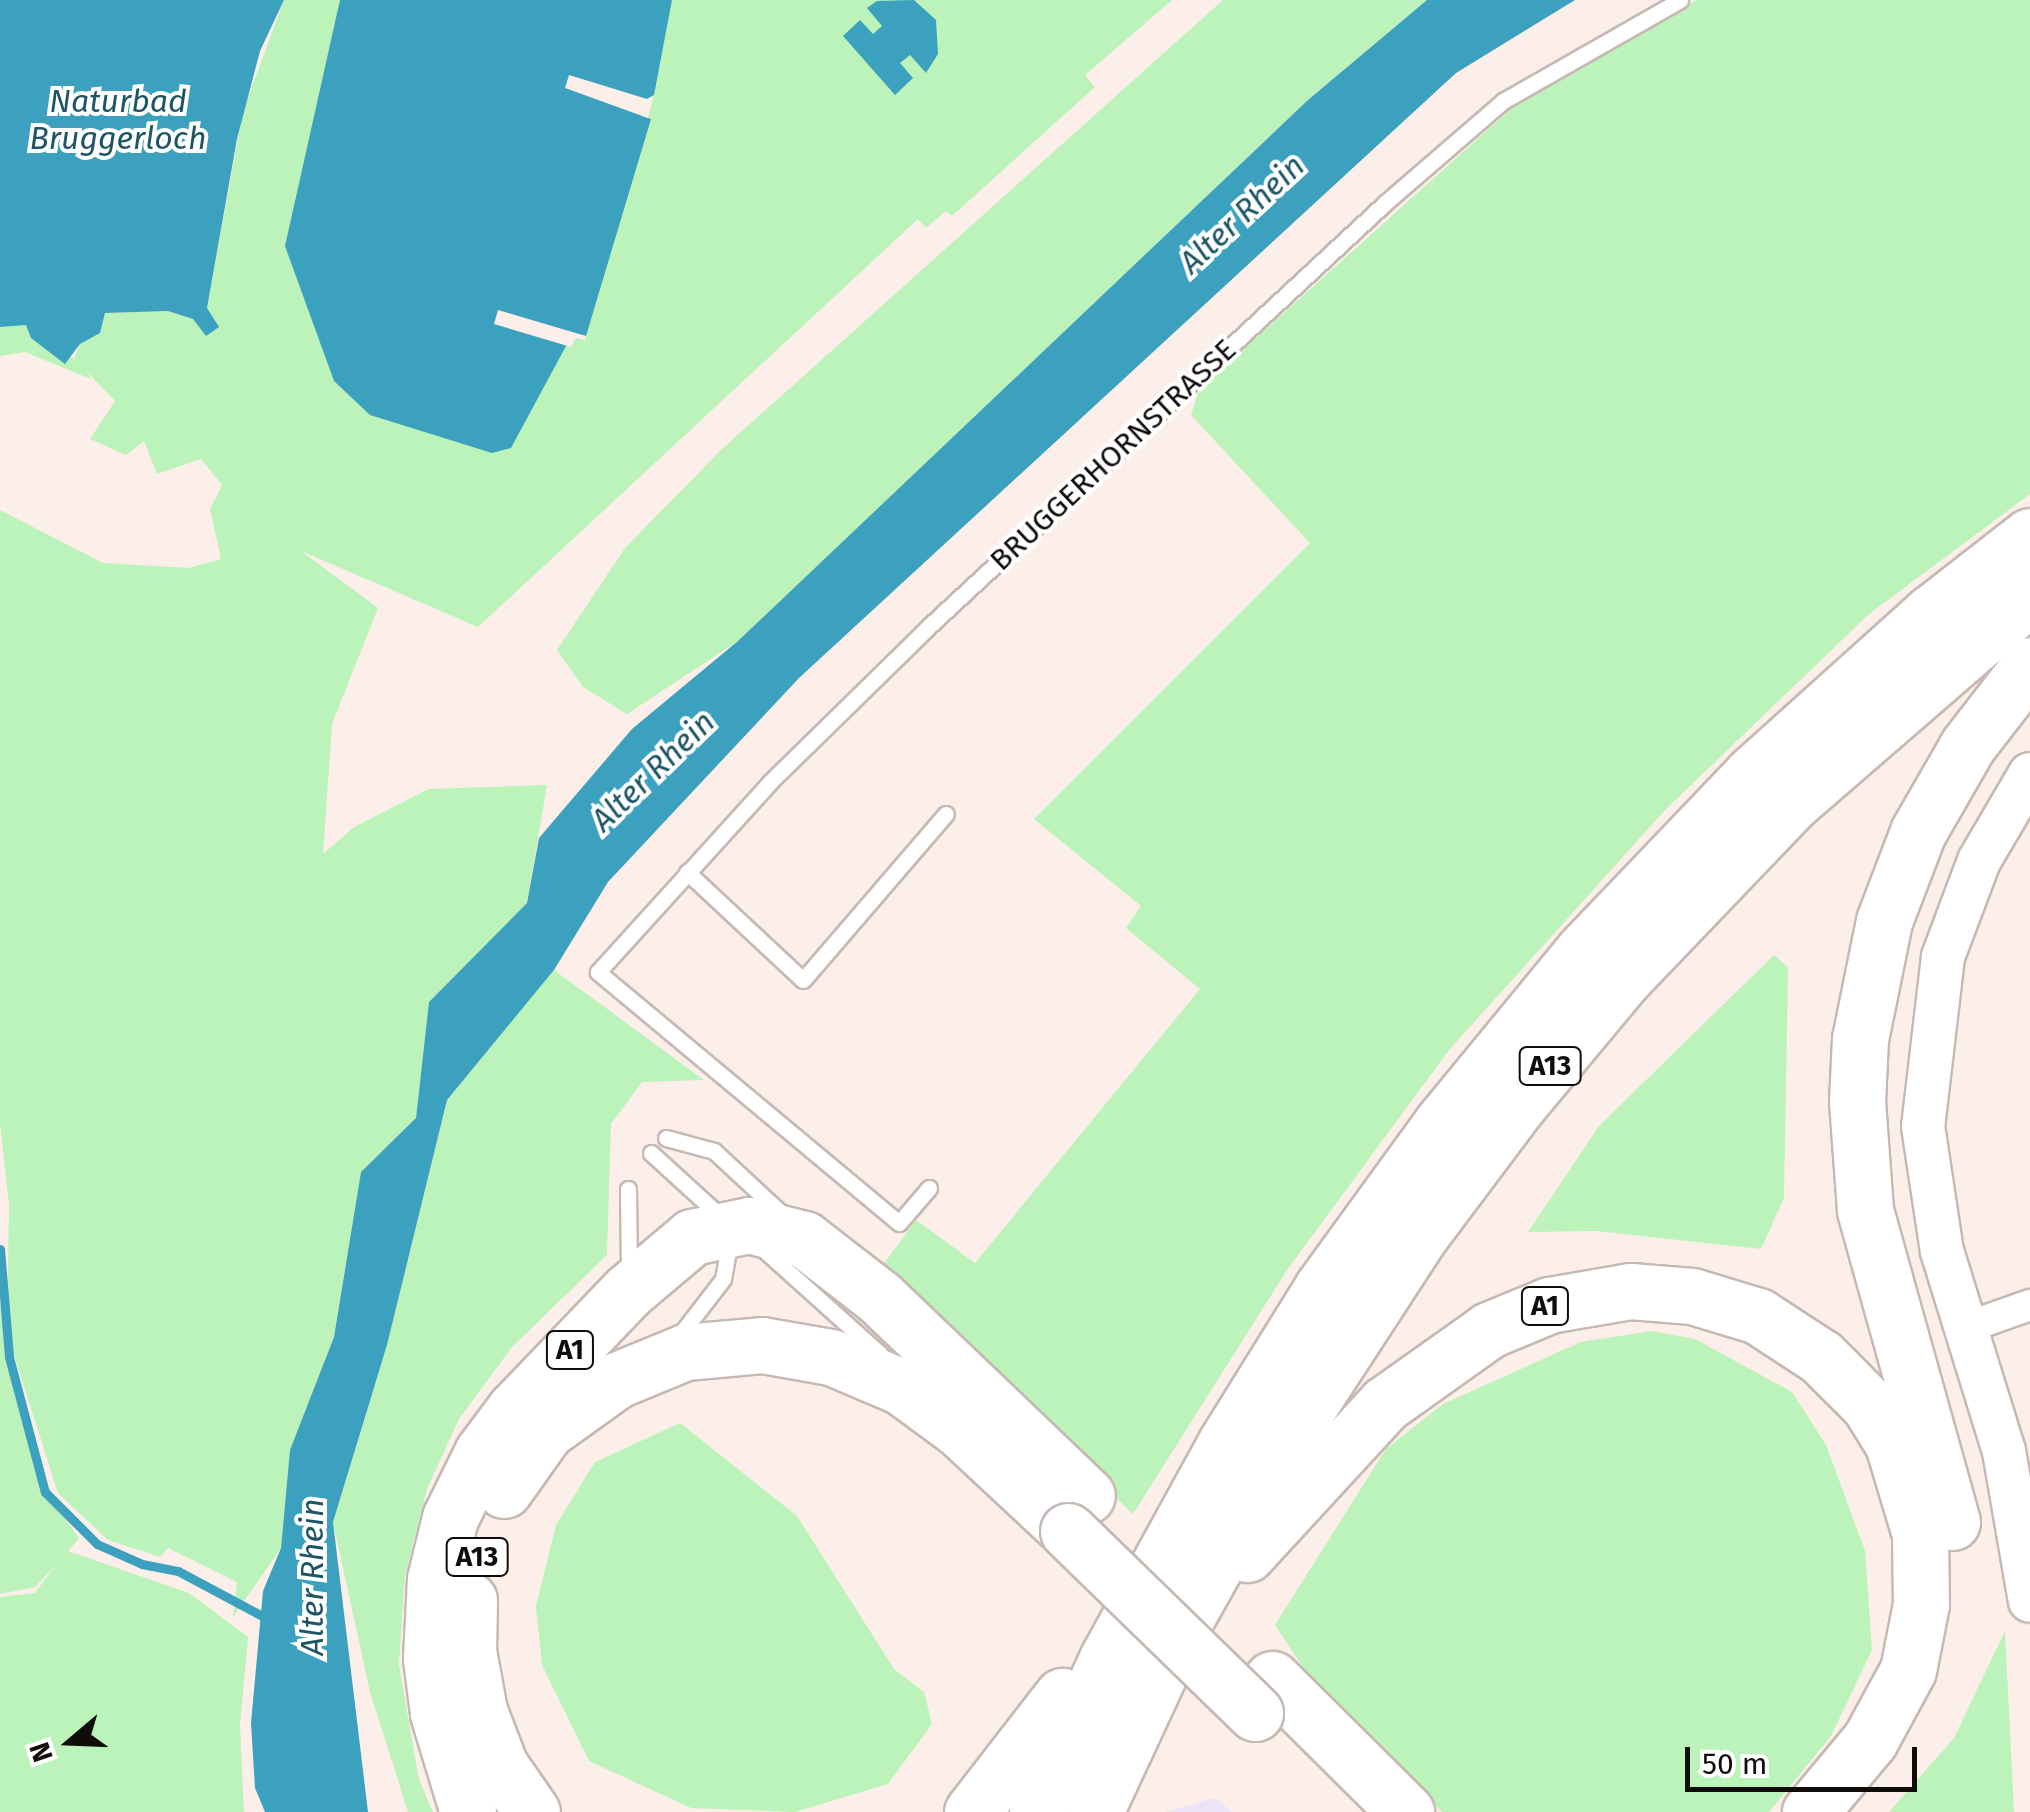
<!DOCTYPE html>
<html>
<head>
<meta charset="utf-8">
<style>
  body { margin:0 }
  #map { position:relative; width:2030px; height:1812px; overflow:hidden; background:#fceee8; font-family:"Fira Sans",sans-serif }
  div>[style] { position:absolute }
  .industrial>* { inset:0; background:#ede3f8 }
  .green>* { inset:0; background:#bbf3ba }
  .water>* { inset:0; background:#3ba1be }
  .pier>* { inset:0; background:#fceee8 }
  .stream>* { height:9px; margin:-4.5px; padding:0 4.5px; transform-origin:4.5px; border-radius:4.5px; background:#3ba1be }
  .roads { filter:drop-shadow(2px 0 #c6b9b3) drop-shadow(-2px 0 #c6b9b3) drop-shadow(0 2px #c6b9b3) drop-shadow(0 -2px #c6b9b3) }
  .service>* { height:15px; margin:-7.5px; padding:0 7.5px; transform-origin:7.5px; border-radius:7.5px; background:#fff }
  .minor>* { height:30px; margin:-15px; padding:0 15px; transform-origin:15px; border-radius:15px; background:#fff }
  .secondary>* { height:42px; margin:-21px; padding:0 21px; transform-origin:21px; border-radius:21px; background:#fff }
  .motorway>* { height:55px; margin:-27.5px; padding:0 27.5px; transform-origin:27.5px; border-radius:27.5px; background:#fff }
  .bridges { filter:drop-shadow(2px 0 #c6b9b3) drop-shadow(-2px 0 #c6b9b3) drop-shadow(0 2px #c6b9b3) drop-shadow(0 -2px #c6b9b3) }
  .motorway-bridge>* { height:55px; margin:-27.5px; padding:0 27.5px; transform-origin:27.5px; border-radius:27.5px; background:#fff }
  span { translate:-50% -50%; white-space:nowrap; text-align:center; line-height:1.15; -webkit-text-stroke:8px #fff; paint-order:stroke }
  .shield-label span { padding:2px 8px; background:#fff; border:2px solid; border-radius:8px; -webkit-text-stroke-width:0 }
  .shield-label { font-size:28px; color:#100c0a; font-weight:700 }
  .street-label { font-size:30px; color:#100c0a }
  .water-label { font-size:32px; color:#1e5565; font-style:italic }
  .north { position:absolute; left:20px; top:1692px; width:100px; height:100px; -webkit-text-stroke:8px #fff; paint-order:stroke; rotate:251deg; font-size:28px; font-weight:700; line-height:40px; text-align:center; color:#100c0a }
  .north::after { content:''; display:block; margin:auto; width:35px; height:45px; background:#100c0a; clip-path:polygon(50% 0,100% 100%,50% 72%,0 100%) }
  .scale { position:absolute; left:1685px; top:1747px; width:232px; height:45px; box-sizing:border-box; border:5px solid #100c0a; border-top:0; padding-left:12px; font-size:30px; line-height:35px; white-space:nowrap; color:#100c0a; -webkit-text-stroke:8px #fff; paint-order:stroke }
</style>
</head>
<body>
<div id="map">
  <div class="industrial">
    <div style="clip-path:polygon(1215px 1798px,1232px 1812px,1165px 1812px)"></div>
  </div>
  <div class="green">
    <div style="clip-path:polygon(284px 0,1172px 0,1085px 75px,1095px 87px,952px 216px,946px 211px,926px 228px,918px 219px,478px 627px,301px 551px,378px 608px,332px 724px,323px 854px,354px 827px,429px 789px,547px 785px,527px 903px,429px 1002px,416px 1119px,361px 1172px,334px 1337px,290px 1451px,281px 1548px,233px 1617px,237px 1582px,168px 1548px,160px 1557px,108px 1540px,58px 1493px,7px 1333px,9px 1204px,0 1123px,0 510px,103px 563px,189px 568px,221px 559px,210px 509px,222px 485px,201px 459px,157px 474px,144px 441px,126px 455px,90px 439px,115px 401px,87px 372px,91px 379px,25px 352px,0 356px,0 327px,26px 325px,74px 359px,80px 344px,100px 333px,105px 313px,168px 311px,193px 319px,207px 308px,243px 111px)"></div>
    <div style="clip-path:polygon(1223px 0,1427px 0,1308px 100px,738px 641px,627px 714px,583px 687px,557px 650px,625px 548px,722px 449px)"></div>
    <div style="clip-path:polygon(1697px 0,2030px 0,2030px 494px,1869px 614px,1665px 810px,1449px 1050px,1287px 1270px,1133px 1514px,880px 1269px,916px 1220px,975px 1263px,1200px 989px,1126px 928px,1141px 906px,1034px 819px,1310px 543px,1191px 415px,1199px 389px,1512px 108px,1606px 47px)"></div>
    <div style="clip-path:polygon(1774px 955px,1788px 967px,1784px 1198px,1761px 1249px,1597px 1231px,1528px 1232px,1599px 1126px)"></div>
    <div style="clip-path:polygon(554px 970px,704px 1080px,642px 1082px,611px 1124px,607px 1255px,512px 1347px,459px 1419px,427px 1489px,405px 1575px,399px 1665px,419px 1780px,433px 1812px,408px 1812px,370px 1692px,333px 1522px,387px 1345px,447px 1100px)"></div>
    <div style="clip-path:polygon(0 1302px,15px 1395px,40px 1484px,79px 1538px,68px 1551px,189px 1593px,248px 1637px,240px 1725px,244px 1812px,0 1812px,0 1597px,35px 1593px,55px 1566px,35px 1587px,0 1594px)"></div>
    <div style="clip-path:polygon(1652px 1331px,1695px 1339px,1792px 1392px,1826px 1445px,1865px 1551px,1872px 1650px,1831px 1736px,1769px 1812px,1442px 1812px,1321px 1694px,1275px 1625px,1386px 1449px,1443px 1404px,1581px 1342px)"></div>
    <div style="clip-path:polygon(680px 1423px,797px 1516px,894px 1669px,924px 1692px,932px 1724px,888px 1784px,795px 1812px,691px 1808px,589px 1761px,542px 1665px,536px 1606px,556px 1525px,595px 1462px)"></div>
    <div style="clip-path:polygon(2005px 1631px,2014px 1812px,1889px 1812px,1954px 1738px)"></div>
  </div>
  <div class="water">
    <div style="clip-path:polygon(0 0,284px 0,260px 51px,237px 139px,207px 308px,219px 327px,206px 336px,193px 319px,168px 311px,105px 313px,100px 333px,80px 344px,65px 364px,31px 338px,26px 325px,0 327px)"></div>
    <div style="clip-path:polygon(340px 0,672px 0,654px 95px,642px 116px,651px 119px,586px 336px,573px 333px,511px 448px,492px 453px,370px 415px,334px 381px,285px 246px)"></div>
    <div style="clip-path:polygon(914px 0,936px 20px,938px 54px,926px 73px,910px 55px,900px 63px,913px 78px,895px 95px,843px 36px,860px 20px,873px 34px,882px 26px,867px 8px,877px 1px)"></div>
    <div style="clip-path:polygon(1427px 0,1575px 0,1456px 73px,799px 678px,608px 882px,554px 970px,447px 1100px,387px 1345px,333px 1522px,368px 1812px,265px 1812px,255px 1788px,251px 1723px,263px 1591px,281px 1548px,290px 1450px,334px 1337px,361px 1172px,416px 1118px,429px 1002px,527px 903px,539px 838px,632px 729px,738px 641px,1308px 100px)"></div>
  </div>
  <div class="pier">
    <div style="clip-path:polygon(569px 75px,647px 99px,654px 95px,648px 118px,565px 88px)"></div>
    <div style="clip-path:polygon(498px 310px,586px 336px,585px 340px,576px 338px,571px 347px,494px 324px)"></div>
  </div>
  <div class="stream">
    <div style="left:0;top:1249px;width:108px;rotate:85.2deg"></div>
    <div style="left:9px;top:1357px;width:140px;rotate:75.1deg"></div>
    <div style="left:45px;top:1492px;width:74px;rotate:45deg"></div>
    <div style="left:97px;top:1544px;width:49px;rotate:24deg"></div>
    <div style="left:142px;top:1564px;width:37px;rotate:11deg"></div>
    <div style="left:178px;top:1571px;width:102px;rotate:28.1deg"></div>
  </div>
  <div class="roads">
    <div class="service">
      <div style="left:687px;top:872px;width:158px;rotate:43deg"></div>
      <div style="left:803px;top:980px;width:219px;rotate:-49.3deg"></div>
      <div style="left:666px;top:1138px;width:50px;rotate:15.2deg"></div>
      <div style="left:714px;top:1151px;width:93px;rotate:42.8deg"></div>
      <div style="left:651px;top:1153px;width:95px;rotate:42.4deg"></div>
      <div style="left:929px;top:1188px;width:46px;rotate:130.6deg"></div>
      <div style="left:899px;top:1223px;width:392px;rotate:-140.2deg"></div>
      <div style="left:598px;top:972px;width:256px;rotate:-47.8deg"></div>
      <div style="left:770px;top:782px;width:219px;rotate:-44.4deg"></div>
      <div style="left:926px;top:629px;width:626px;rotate:-42.86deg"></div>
      <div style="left:1385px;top:203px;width:156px;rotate:-40.8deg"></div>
      <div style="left:1503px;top:101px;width:204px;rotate:-29.7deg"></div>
      <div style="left:628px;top:1189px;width:81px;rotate:89.3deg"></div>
      <div style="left:763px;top:1249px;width:157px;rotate:41.9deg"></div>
      <div style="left:679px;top:1336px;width:72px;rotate:-52.3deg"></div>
      <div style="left:723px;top:1279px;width:40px;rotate:-80deg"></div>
    </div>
    <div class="minor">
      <div style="left:1968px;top:1327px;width:66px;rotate:-19.5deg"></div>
    </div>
    <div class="secondary">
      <div style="left:2030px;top:774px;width:101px;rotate:120.4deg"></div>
      <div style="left:1979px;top:861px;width:103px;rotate:110.6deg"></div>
      <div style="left:1943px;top:957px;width:170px;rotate:96.7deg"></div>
      <div style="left:1923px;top:1126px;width:126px;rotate:81.4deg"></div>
      <div style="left:1942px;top:1251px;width:209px;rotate:72.8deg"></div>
      <div style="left:2004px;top:1451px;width:152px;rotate:80.2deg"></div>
    </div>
    <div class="motorway">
      <div style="left:504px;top:1490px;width:72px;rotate:-54.6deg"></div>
      <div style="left:546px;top:1431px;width:87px;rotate:-35.7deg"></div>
      <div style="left:617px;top:1380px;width:74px;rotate:-22.4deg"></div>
      <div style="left:685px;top:1352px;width:77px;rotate:-5.2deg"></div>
      <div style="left:762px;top:1345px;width:70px;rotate:9.9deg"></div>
      <div style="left:831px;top:1357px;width:77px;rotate:22.9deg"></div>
      <div style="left:902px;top:1387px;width:71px;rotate:36.4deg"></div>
      <div style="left:959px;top:1429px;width:144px;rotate:43deg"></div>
      <div style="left:1952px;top:1522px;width:324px;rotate:-105.6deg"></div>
      <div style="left:1865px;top:1210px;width:108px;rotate:-94.2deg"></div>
      <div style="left:1857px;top:1102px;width:63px;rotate:-87.3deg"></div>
      <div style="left:1860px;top:1039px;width:120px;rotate:-78.5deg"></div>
      <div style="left:1884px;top:921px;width:95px;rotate:-69.1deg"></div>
      <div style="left:1918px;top:832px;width:100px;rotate:-60.1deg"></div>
      <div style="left:1968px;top:745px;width:101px;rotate:-52.2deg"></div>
      <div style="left:1247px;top:1554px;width:204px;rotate:-47.4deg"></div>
      <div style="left:1385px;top:1404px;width:128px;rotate:-35.4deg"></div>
      <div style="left:1489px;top:1330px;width:65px;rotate:-22.6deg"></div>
      <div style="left:1549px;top:1305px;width:82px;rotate:-9.8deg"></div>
      <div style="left:1630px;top:1291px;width:62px;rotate:4.6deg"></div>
      <div style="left:1692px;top:1296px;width:69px;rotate:16.9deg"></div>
      <div style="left:1758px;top:1316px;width:75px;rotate:33.1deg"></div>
      <div style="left:1821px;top:1357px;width:68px;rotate:45deg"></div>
      <div style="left:1869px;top:1405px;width:46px;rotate:58.4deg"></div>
      <div style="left:1893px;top:1444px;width:94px;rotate:73.3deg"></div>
      <div style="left:1920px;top:1534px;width:70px;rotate:89.2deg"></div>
      <div style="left:1921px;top:1604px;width:67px;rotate:101.1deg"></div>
      <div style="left:1908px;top:1670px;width:80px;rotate:118.5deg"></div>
      <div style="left:1870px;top:1740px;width:94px;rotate:129.8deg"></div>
      <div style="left:469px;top:1600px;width:51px;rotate:91.1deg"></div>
      <div style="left:468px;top:1651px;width:61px;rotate:79.6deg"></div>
      <div style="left:479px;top:1711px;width:59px;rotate:69.1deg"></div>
      <div style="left:500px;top:1766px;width:56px;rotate:55.2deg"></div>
      <div style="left:1272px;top:1679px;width:189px;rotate:44.8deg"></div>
      <div style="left:468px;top:1812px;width:103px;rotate:-106.9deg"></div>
      <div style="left:438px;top:1713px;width:55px;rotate:-97.3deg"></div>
      <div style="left:431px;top:1658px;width:79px;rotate:-87.1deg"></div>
      <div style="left:435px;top:1579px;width:63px;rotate:-76.2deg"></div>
      <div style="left:450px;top:1518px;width:72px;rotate:-63.8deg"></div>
      <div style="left:482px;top:1453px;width:54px;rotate:-53.3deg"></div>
      <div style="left:514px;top:1410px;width:163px;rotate:-46.2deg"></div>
      <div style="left:627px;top:1292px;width:85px;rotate:-40.2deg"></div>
      <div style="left:692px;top:1237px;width:58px;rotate:-11.9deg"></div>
      <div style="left:749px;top:1225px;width:57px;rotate:14.3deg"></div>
      <div style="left:804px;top:1239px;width:96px;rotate:37.8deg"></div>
      <div style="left:880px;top:1298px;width:286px;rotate:43.7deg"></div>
      <div style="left:972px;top:1812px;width:147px;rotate:-52.2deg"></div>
      <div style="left:1037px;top:1812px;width:168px;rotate:-65.4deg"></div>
      <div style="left:1107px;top:1659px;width:245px;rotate:-61.2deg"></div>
      <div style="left:1225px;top:1444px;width:184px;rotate:-58.1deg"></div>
      <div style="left:1322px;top:1288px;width:203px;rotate:-54deg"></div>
      <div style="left:1441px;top:1124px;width:225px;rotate:-50.6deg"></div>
      <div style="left:1584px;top:950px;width:243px;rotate:-46.3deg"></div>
      <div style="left:1752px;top:774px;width:241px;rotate:-42deg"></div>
      <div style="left:1931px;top:613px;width:125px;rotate:-37.9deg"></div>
      <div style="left:1095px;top:1812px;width:204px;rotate:-65.1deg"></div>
      <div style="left:1181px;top:1627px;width:204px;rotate:-60.7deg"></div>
      <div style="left:1281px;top:1449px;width:253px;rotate:-56.9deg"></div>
      <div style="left:1419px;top:1237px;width:166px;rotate:-53.1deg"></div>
      <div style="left:1519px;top:1104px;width:164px;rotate:-50.2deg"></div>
      <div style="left:1624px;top:978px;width:244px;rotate:-46.2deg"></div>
      <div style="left:1793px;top:802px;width:313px;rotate:-40.9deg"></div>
    </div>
  </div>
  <div class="bridges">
    <div class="motorway-bridge">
      <div style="left:1068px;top:1531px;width:261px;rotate:44.2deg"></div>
    </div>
  </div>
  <div class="shield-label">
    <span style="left:1550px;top:1066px">A13</span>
    <span style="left:1545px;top:1306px">A1</span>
    <span style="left:570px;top:1350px">A1</span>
    <span style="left:477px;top:1557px">A13</span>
  </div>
  <div class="street-label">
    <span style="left:1113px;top:455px;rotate:-43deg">BRUGGERHORNSTRASSE</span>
  </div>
  <div class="water-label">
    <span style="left:118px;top:120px">Naturbad<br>Bruggerloch</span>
    <span style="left:1242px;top:214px;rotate:-43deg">Alter Rhein</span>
    <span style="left:653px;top:771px;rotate:-44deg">Alter Rhein</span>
    <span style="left:312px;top:1577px;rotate:-90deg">Alter Rhein</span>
  </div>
  <div class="north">N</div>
  <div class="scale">50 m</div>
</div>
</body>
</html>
